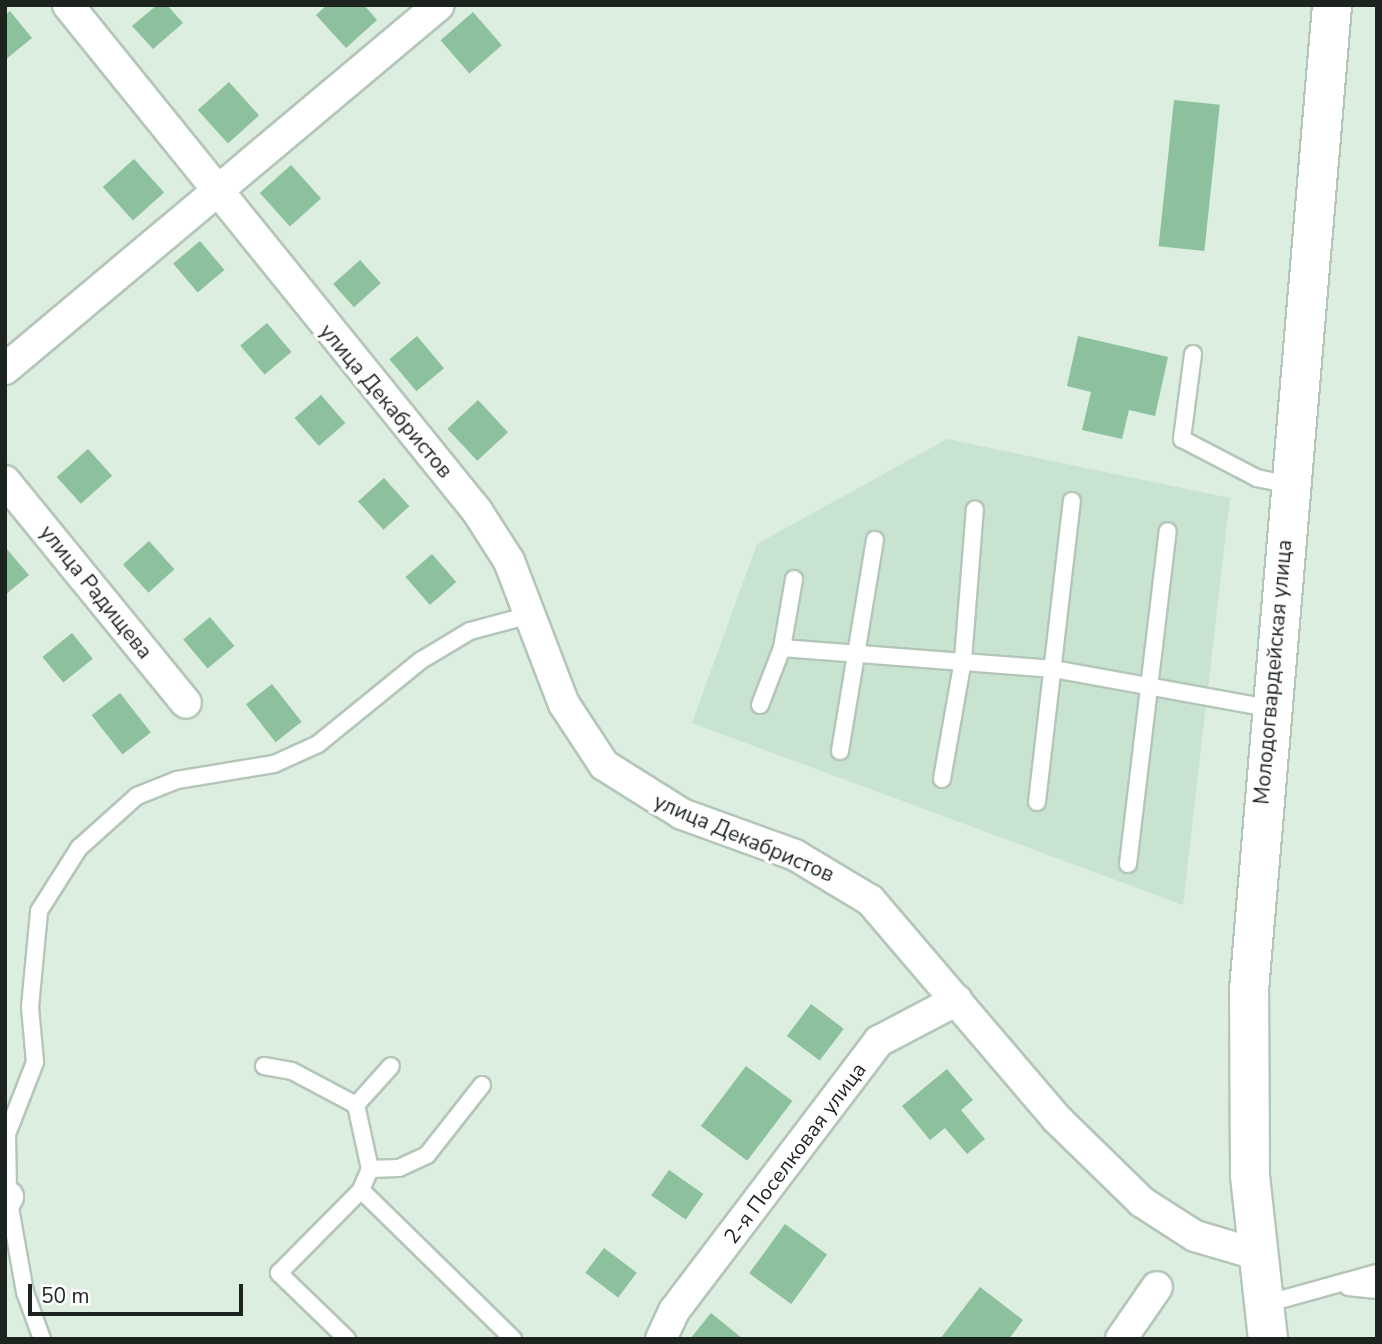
<!DOCTYPE html>
<html>
<head>
<meta charset="utf-8">
<style>
  body { margin:0 }
  #map { position:relative; width:1382px; height:1344px; overflow:hidden; background:#dbeee0; font-family:"Nunito Sans",sans-serif }
  div>[style] { position:absolute }
  .built>* { inset:0; background:#c9e3d1 }
  .building>* { inset:0; background:#8dc09d; transform-origin:0 0 }
  .roads { filter:drop-shadow(2px 0 #b4c6b9) drop-shadow(-2px 0 #b4c6b9) drop-shadow(0 2px #b4c6b9) drop-shadow(0 -2px #b4c6b9) }
  .lane>* { height:16px; margin:-8px; padding:0 8px; transform-origin:8px; border-radius:8px; background:#fff }
  .street>* { height:30px; margin:-15px; padding:0 15px; transform-origin:15px; border-radius:15px; background:#fff }
  .secondary>* { height:38px; margin:-19px; padding:0 19px; transform-origin:19px; border-radius:19px; background:#fff }
  span { translate:-50% -50%; white-space:nowrap; text-align:center; line-height:1.15; -webkit-text-stroke:6px #fff; paint-order:stroke }
  .street-label { font-size:21px; color:#1d241f }
  .frame { position:absolute; inset:0; border:7px solid #1d241f; pointer-events:none }
  .scale { position:absolute; left:28px; top:1284px; width:215px; height:32px; box-sizing:border-box; border:4px solid #1d241f; border-top:0; padding-left:9px; font-size:21px; line-height:24px; white-space:nowrap; color:#1d241f; -webkit-text-stroke:5px #fff; paint-order:stroke }
</style>
</head>
<body>
<div id="map">
  <div class="built">
    <div style="clip-path:polygon(947px 439px,1230px 498px,1183px 905px,692px 723px,757px 544px)"></div>
  </div>
  <div class="building">
    <div style="clip-path:polygon(157px 5px,167px 5px,183px 23px,153px 49px,132px 26px)"></div>
    <div style="clip-path:polygon(327px 5px,364px 5px,377px 20px,346px 48px,316px 15px)"></div>
    <div style="clip-path:polygon(10px 11px,32px 38px,5px 60px,5px 15px)"></div>
    <div style="left:473px;top:12px;width:44px;height:43px;rotate:49deg"></div>
    <div style="left:229px;top:82px;width:45px;height:42px;rotate:48deg"></div>
    <div style="left:1174px;top:100px;width:46px;height:147px;rotate:6deg"></div>
    <div style="left:134px;top:159px;width:45px;height:42px;rotate:48deg"></div>
    <div style="left:291px;top:165px;width:45px;height:42px;rotate:48deg"></div>
    <div style="left:200px;top:241px;width:38px;height:35px;rotate:50deg"></div>
    <div style="left:360px;top:260px;width:31px;height:36px;rotate:48deg"></div>
    <div style="left:267px;top:323px;width:38px;height:35px;rotate:50deg"></div>
    <div style="left:417px;top:336px;width:42px;height:36px;rotate:50deg"></div>
    <div style="clip-path:polygon(1078px 336px,1168px 357px,1155px 416px,1129px 410px,1122px 439px,1082px 430px,1091px 392px,1067px 386px)"></div>
    <div style="left:321px;top:395px;width:37px;height:35px;rotate:49deg"></div>
    <div style="left:478px;top:400px;width:44px;height:42px;rotate:47deg"></div>
    <div style="left:88px;top:449px;width:36px;height:42px;rotate:48deg"></div>
    <div style="left:384px;top:478px;width:38px;height:35px;rotate:48deg"></div>
    <div style="left:149px;top:541px;width:38px;height:35px;rotate:48deg"></div>
    <div style="clip-path:polygon(5px 547px,29px 575px,5px 595px)"></div>
    <div style="left:432px;top:554px;width:37px;height:35px;rotate:49deg"></div>
    <div style="left:210px;top:617px;width:38px;height:35px;rotate:50deg"></div>
    <div style="left:72px;top:633px;width:33px;height:38px;rotate:51deg"></div>
    <div style="left:272px;top:684px;width:48px;height:33px;rotate:52deg"></div>
    <div style="left:120px;top:693px;width:50px;height:36px;rotate:52deg"></div>
    <div style="left:811px;top:1004px;width:41px;height:40px;rotate:37deg"></div>
    <div style="left:746px;top:1066px;width:58px;height:75px;rotate:37deg"></div>
    <div style="clip-path:polygon(947px 1069px,973px 1100px,961px 1110px,985px 1139px,967px 1154px,945px 1128px,930px 1140px,902px 1106px)"></div>
    <div style="left:669px;top:1170px;width:42px;height:31px;rotate:35deg"></div>
    <div style="left:785px;top:1224px;width:52px;height:61px;rotate:36deg"></div>
    <div style="left:604px;top:1248px;width:41px;height:31px;rotate:37deg"></div>
    <div style="clip-path:polygon(980px 1287px,1023px 1320px,1009px 1339px,940px 1339px)"></div>
    <div style="clip-path:polygon(711px 1313px,743px 1339px,690px 1339px)"></div>
  </div>
  <div class="roads">
    <div class="lane">
      <div style="left:1193px;top:354px;width:86px;rotate:97.4deg"></div>
      <div style="left:1182px;top:439px;width:85px;rotate:27.5deg"></div>
      <div style="left:1257px;top:478px;width:33px;rotate:12deg"></div>
      <div style="left:782px;top:648px;width:273px;rotate:4.4deg"></div>
      <div style="left:1054px;top:669px;width:219px;rotate:10.3deg"></div>
      <div style="left:760px;top:705px;width:61px;rotate:-68.9deg"></div>
      <div style="left:782px;top:648px;width:70px;rotate:-80.1deg"></div>
      <div style="left:840px;top:751px;width:214px;rotate:-80.6deg"></div>
      <div style="left:942px;top:779px;width:121px;rotate:-80deg"></div>
      <div style="left:963px;top:660px;width:151px;rotate:-85.5deg"></div>
      <div style="left:1037px;top:802px;width:303px;rotate:-83.4deg"></div>
      <div style="left:1128px;top:864px;width:335px;rotate:-83.2deg"></div>
      <div style="left:264px;top:1066px;width:28px;rotate:10deg"></div>
      <div style="left:292px;top:1071px;width:72px;rotate:28deg"></div>
      <div style="left:356px;top:1105px;width:52px;rotate:-48.1deg"></div>
      <div style="left:370px;top:1169px;width:29px;rotate:-2deg"></div>
      <div style="left:399px;top:1168px;width:31px;rotate:-25deg"></div>
      <div style="left:427px;top:1155px;width:89px;rotate:-51.8deg"></div>
      <div style="left:361px;top:1190px;width:213px;rotate:44.4deg"></div>
      <div style="left:1348px;top:1287px;width:29px;rotate:6deg"></div>
      <div style="left:1265px;top:1304px;width:116px;rotate:-15.5deg"></div>
      <div style="left:42px;top:1339px;width:50px;rotate:-109.9deg"></div>
      <div style="left:25px;top:1292px;width:97px;rotate:-100.1deg"></div>
      <div style="left:8px;top:1197px;width:63px;rotate:-90.9deg"></div>
      <div style="left:7px;top:1134px;width:77px;rotate:-68.7deg"></div>
      <div style="left:35px;top:1062px;width:55px;rotate:-95.2deg"></div>
      <div style="left:30px;top:1007px;width:96px;rotate:-84.6deg"></div>
      <div style="left:39px;top:911px;width:75px;rotate:-57.6deg"></div>
      <div style="left:79px;top:848px;width:78px;rotate:-41.9deg"></div>
      <div style="left:137px;top:796px;width:43px;rotate:-21.8deg"></div>
      <div style="left:177px;top:780px;width:98px;rotate:-9.4deg"></div>
      <div style="left:274px;top:764px;width:48px;rotate:-24.4deg"></div>
      <div style="left:318px;top:744px;width:132px;rotate:-39.1deg"></div>
      <div style="left:420px;top:661px;width:58px;rotate:-31deg"></div>
      <div style="left:470px;top:631px;width:62px;rotate:-14.9deg"></div>
      <div style="left:347px;top:1339px;width:95px;rotate:-135.9deg"></div>
      <div style="left:279px;top:1273px;width:117px;rotate:-45.3deg"></div>
      <div style="left:361px;top:1190px;width:23px;rotate:-67deg"></div>
      <div style="left:370px;top:1169px;width:66px;rotate:-102.3deg"></div>
    </div>
    <div class="street">
      <div style="left:68px;top:5px;width:651px;rotate:51.05deg"></div>
      <div style="left:477px;top:511px;width:59px;rotate:57.4deg"></div>
      <div style="left:509px;top:561px;width:153px;rotate:69deg"></div>
      <div style="left:564px;top:704px;width:73px;rotate:56.7deg"></div>
      <div style="left:604px;top:765px;width:92px;rotate:32.1deg"></div>
      <div style="left:682px;top:814px;width:120px;rotate:19.9deg"></div>
      <div style="left:795px;top:855px;width:87px;rotate:31deg"></div>
      <div style="left:870px;top:900px;width:288px;rotate:49.5deg"></div>
      <div style="left:1057px;top:1119px;width:119px;rotate:44.3deg"></div>
      <div style="left:1142px;top:1202px;width:63px;rotate:32.7deg"></div>
      <div style="left:1195px;top:1236px;width:64px;rotate:16.4deg"></div>
      <div style="left:5px;top:369px;width:566px;rotate:-39.99deg"></div>
      <div style="left:5px;top:481px;width:286px;rotate:50.8deg"></div>
      <div style="left:5px;top:1202px;width:6px;rotate:-59deg"></div>
      <div style="left:661px;top:1339px;width:31px;rotate:-65deg"></div>
      <div style="left:674px;top:1311px;width:339px;rotate:-52.8deg"></div>
      <div style="left:879px;top:1041px;width:88px;rotate:-27.7deg"></div>
      <div style="left:1121px;top:1339px;width:63px;rotate:-55.3deg"></div>
    </div>
    <div class="secondary">
      <div style="left:1268px;top:1339px;width:165px;rotate:-96.3deg"></div>
      <div style="left:1250px;top:1175px;width:185px;rotate:-90.3deg"></div>
      <div style="left:1249px;top:990px;width:988px;rotate:-85.18deg"></div>
    </div>
  </div>
  <div class="street-label">
    <span style="left:386px;top:401px;rotate:50deg">улица Декабристов</span>
    <span style="left:96px;top:592px;rotate:51deg">улица Радищева</span>
    <span style="left:1273px;top:672px;rotate:-85deg">Молодогвардейская улица</span>
    <span style="left:744px;top:838px;rotate:23deg">улица Декабристов</span>
    <span style="left:795px;top:1153px;rotate:-53deg">2-я Поселковая улица</span>
  </div>
  <div class="frame"></div>
  <div class="scale">50 m</div>
</div>
</body>
</html>
